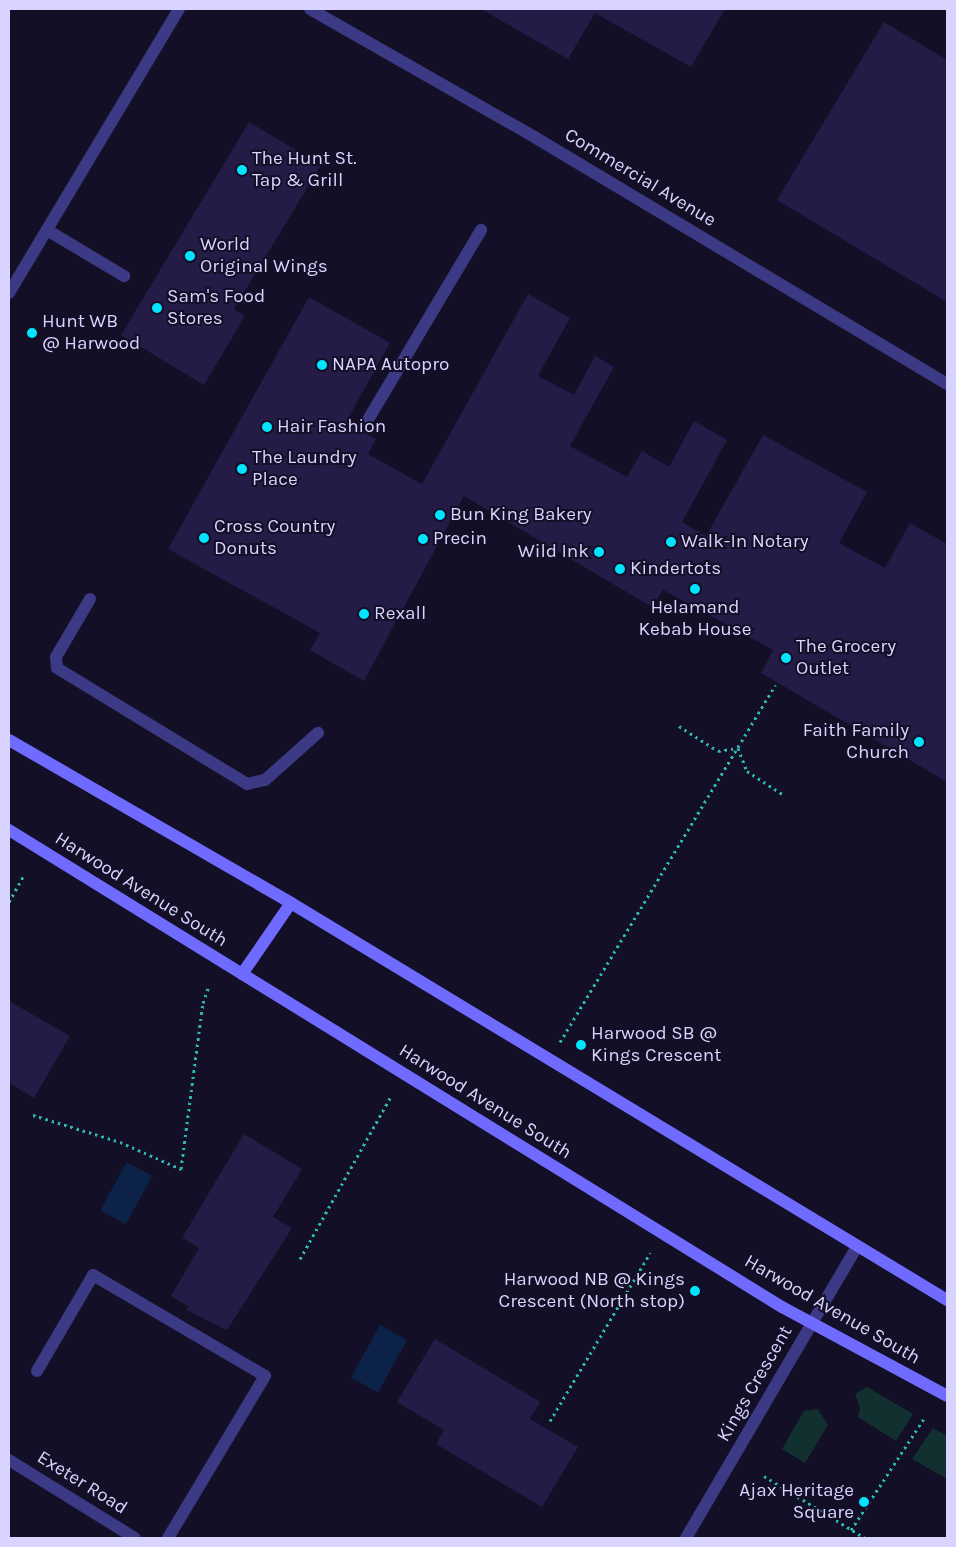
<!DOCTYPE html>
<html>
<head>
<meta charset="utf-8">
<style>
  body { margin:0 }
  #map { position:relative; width:956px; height:1547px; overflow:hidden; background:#130f26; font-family:Karla,sans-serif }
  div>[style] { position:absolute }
  .green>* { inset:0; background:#12302f }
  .water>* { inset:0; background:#0c2248; transform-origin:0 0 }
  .building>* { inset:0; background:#241b47 }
  .path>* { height:3px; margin-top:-1.5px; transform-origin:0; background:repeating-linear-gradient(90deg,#2fb8b0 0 2.5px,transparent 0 6.5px) }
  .lane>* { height:12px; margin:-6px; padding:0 6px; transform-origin:6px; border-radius:6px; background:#3d3a85 }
  .street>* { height:12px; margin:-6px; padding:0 6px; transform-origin:6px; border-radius:6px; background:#3d3a85 }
  .secondary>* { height:12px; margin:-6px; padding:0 6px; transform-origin:6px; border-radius:6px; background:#6f6bff }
  .dots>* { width:14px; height:14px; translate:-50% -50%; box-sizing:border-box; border:2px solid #130f26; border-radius:50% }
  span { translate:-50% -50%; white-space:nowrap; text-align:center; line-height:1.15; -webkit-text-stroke:4px #130f26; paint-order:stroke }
  .poi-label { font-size:19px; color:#d9d4ff }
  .left { translate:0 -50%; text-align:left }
  .right { translate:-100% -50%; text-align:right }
  .street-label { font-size:19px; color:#d9d4ff }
  .frame { position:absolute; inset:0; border:10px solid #d9d4ff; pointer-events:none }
</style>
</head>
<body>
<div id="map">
  <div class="green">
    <div style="clip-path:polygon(867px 1387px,913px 1414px,896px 1441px,858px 1417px,860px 1408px,855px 1394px)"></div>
    <div style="clip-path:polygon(818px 1409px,828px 1425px,805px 1463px,782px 1449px,804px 1411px)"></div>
    <div style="clip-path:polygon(933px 1428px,947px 1436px,947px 1479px,912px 1459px)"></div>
  </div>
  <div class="water">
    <div style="left:127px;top:1162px;width:29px;height:55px;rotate:29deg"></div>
    <div style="left:380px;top:1325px;width:31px;height:60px;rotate:29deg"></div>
  </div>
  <div class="building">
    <div style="clip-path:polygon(481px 9px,725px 9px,691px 67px,595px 13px,568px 59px)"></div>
    <div style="clip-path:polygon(884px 22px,947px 60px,947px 302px,777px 200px)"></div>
    <div style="clip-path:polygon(249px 122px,321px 165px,234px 309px,245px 316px,204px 385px,121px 335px)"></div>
    <div style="clip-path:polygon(528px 294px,570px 318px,538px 376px,574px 395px,595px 356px,614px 367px,570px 446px,627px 477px,642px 451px,669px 467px,694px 421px,727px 440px,682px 522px,706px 536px,763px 435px,867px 492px,839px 543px,885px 568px,910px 523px,947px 544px,947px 782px,761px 673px,773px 650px,663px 590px,652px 607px,464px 496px,364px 681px,310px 650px,320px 633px,168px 549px,309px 297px,390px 343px,346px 422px,376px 439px,368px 454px,422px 484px)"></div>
    <div style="clip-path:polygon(9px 1001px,70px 1036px,34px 1098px,9px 1083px)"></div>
    <div style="clip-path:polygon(244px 1134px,302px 1169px,273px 1217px,292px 1228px,227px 1330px,186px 1310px,189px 1307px,171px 1296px,199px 1248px,182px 1238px)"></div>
    <div style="clip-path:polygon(435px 1339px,540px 1402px,530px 1419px,578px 1447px,542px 1507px,436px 1444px,444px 1430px,397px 1402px)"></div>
  </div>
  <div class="path">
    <div style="left:679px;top:726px;width:46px;rotate:32.7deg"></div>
    <div style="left:718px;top:751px;width:20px;rotate:-9deg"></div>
    <div style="left:738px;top:748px;width:25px;rotate:69deg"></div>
    <div style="left:747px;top:771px;width:44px;rotate:33deg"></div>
    <div style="left:9px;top:902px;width:29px;rotate:-61deg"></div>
    <div style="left:560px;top:1042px;width:417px;rotate:-58.9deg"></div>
    <div style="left:33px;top:1115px;width:91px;rotate:17.2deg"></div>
    <div style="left:120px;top:1142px;width:67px;rotate:23.9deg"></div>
    <div style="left:181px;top:1169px;width:167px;rotate:-82.5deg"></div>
    <div style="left:203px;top:1003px;width:18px;rotate:-71deg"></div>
    <div style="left:300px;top:1259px;width:187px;rotate:-60.8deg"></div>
    <div style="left:550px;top:1421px;width:196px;rotate:-59.2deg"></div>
    <div style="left:764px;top:1476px;width:119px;rotate:31.5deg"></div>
    <div style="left:851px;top:1530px;width:135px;rotate:-56.8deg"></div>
  </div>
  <div class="lane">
    <div style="left:47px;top:230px;width:90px;rotate:30.9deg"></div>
    <div style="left:369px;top:418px;width:219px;rotate:-59.2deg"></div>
    <div style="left:90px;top:599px;width:67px;rotate:120.4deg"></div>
    <div style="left:56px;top:657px;width:11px;rotate:85deg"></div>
    <div style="left:57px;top:668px;width:223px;rotate:31.4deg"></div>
    <div style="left:247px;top:784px;width:18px;rotate:-13deg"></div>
    <div style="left:265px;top:780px;width:71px;rotate:-41.6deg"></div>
    <div style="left:37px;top:1371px;width:111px;rotate:-59.7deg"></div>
    <div style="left:93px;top:1275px;width:199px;rotate:30.4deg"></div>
    <div style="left:265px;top:1376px;width:189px;rotate:120.9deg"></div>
  </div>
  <div class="street">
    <div style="left:310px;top:9px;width:260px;rotate:29.7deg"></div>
    <div style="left:536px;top:138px;width:479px;rotate:30.9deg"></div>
    <div style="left:9px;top:293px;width:331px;rotate:-59.1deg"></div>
    <div style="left:9px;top:1460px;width:148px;rotate:31.8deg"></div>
    <div style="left:686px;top:1538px;width:336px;rotate:-59.6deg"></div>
  </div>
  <div class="secondary">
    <div style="left:9px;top:740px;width:326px;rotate:30deg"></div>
    <div style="left:291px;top:903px;width:767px;rotate:31.18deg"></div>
    <div style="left:9px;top:830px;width:908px;rotate:31.68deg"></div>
    <div style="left:782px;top:1307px;width:187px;rotate:28.3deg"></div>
    <div style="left:242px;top:974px;width:86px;rotate:-55.4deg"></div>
  </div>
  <div class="dots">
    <div style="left:242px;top:170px;background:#00e5ff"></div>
    <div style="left:190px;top:256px;background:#00e5ff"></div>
    <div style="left:157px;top:308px;background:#00e5ff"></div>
    <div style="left:32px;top:333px;background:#00e5ff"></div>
    <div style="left:322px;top:365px;background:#00e5ff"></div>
    <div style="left:267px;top:427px;background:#00e5ff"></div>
    <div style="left:242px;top:469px;background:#00e5ff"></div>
    <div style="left:440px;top:515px;background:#00e5ff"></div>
    <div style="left:204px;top:538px;background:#00e5ff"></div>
    <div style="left:423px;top:539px;background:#00e5ff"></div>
    <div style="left:671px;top:542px;background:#00e5ff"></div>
    <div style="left:599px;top:552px;background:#00e5ff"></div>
    <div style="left:620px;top:569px;background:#00e5ff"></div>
    <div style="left:695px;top:589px;background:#00e5ff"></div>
    <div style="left:364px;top:614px;background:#00e5ff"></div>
    <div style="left:786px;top:658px;background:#00e5ff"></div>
    <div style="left:919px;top:742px;background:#00e5ff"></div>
    <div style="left:581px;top:1045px;background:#00e5ff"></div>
    <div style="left:695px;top:1291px;background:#00e5ff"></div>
    <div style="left:864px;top:1502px;background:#00e5ff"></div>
  </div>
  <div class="poi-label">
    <span class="left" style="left:252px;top:170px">The Hunt St.<br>Tap &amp; Grill</span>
    <span class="left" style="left:200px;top:256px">World<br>Original Wings</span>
    <span class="left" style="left:167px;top:308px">Sam's Food<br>Stores</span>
    <span class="left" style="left:42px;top:333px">Hunt WB<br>@ Harwood</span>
    <span class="left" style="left:332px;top:365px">NAPA Autopro</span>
    <span class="left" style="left:277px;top:427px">Hair Fashion</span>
    <span class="left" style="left:252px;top:469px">The Laundry<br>Place</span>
    <span class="left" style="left:450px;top:515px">Bun King Bakery</span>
    <span class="left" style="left:214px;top:538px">Cross Country<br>Donuts</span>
    <span class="left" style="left:433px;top:539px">Precin</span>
    <span class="left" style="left:681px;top:542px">Walk-In Notary</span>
    <span class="right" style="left:589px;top:552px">Wild Ink</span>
    <span class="left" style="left:630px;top:569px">Kindertots</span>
    <span style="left:695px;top:619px">Helamand<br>Kebab House</span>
    <span class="left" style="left:374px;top:614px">Rexall</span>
    <span class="left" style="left:796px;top:658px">The Grocery<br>Outlet</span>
    <span class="right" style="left:909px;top:742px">Faith Family<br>Church</span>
    <span class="left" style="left:591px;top:1045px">Harwood SB @<br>Kings Crescent</span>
    <span class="right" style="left:685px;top:1291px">Harwood NB @ Kings<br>Crescent (North stop)</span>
    <span class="right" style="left:854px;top:1502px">Ajax Heritage<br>Square</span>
  </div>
  <div class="street-label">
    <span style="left:640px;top:178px;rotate:31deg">Commercial Avenue</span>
    <span style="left:141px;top:890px;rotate:32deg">Harwood Avenue South</span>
    <span style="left:485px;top:1102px;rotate:32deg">Harwood Avenue South</span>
    <span style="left:832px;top:1310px;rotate:30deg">Harwood Avenue South</span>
    <span style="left:755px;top:1384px;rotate:-60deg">Kings Crescent</span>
    <span style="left:82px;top:1483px;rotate:32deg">Exeter Road</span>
  </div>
  <div class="frame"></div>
</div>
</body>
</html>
